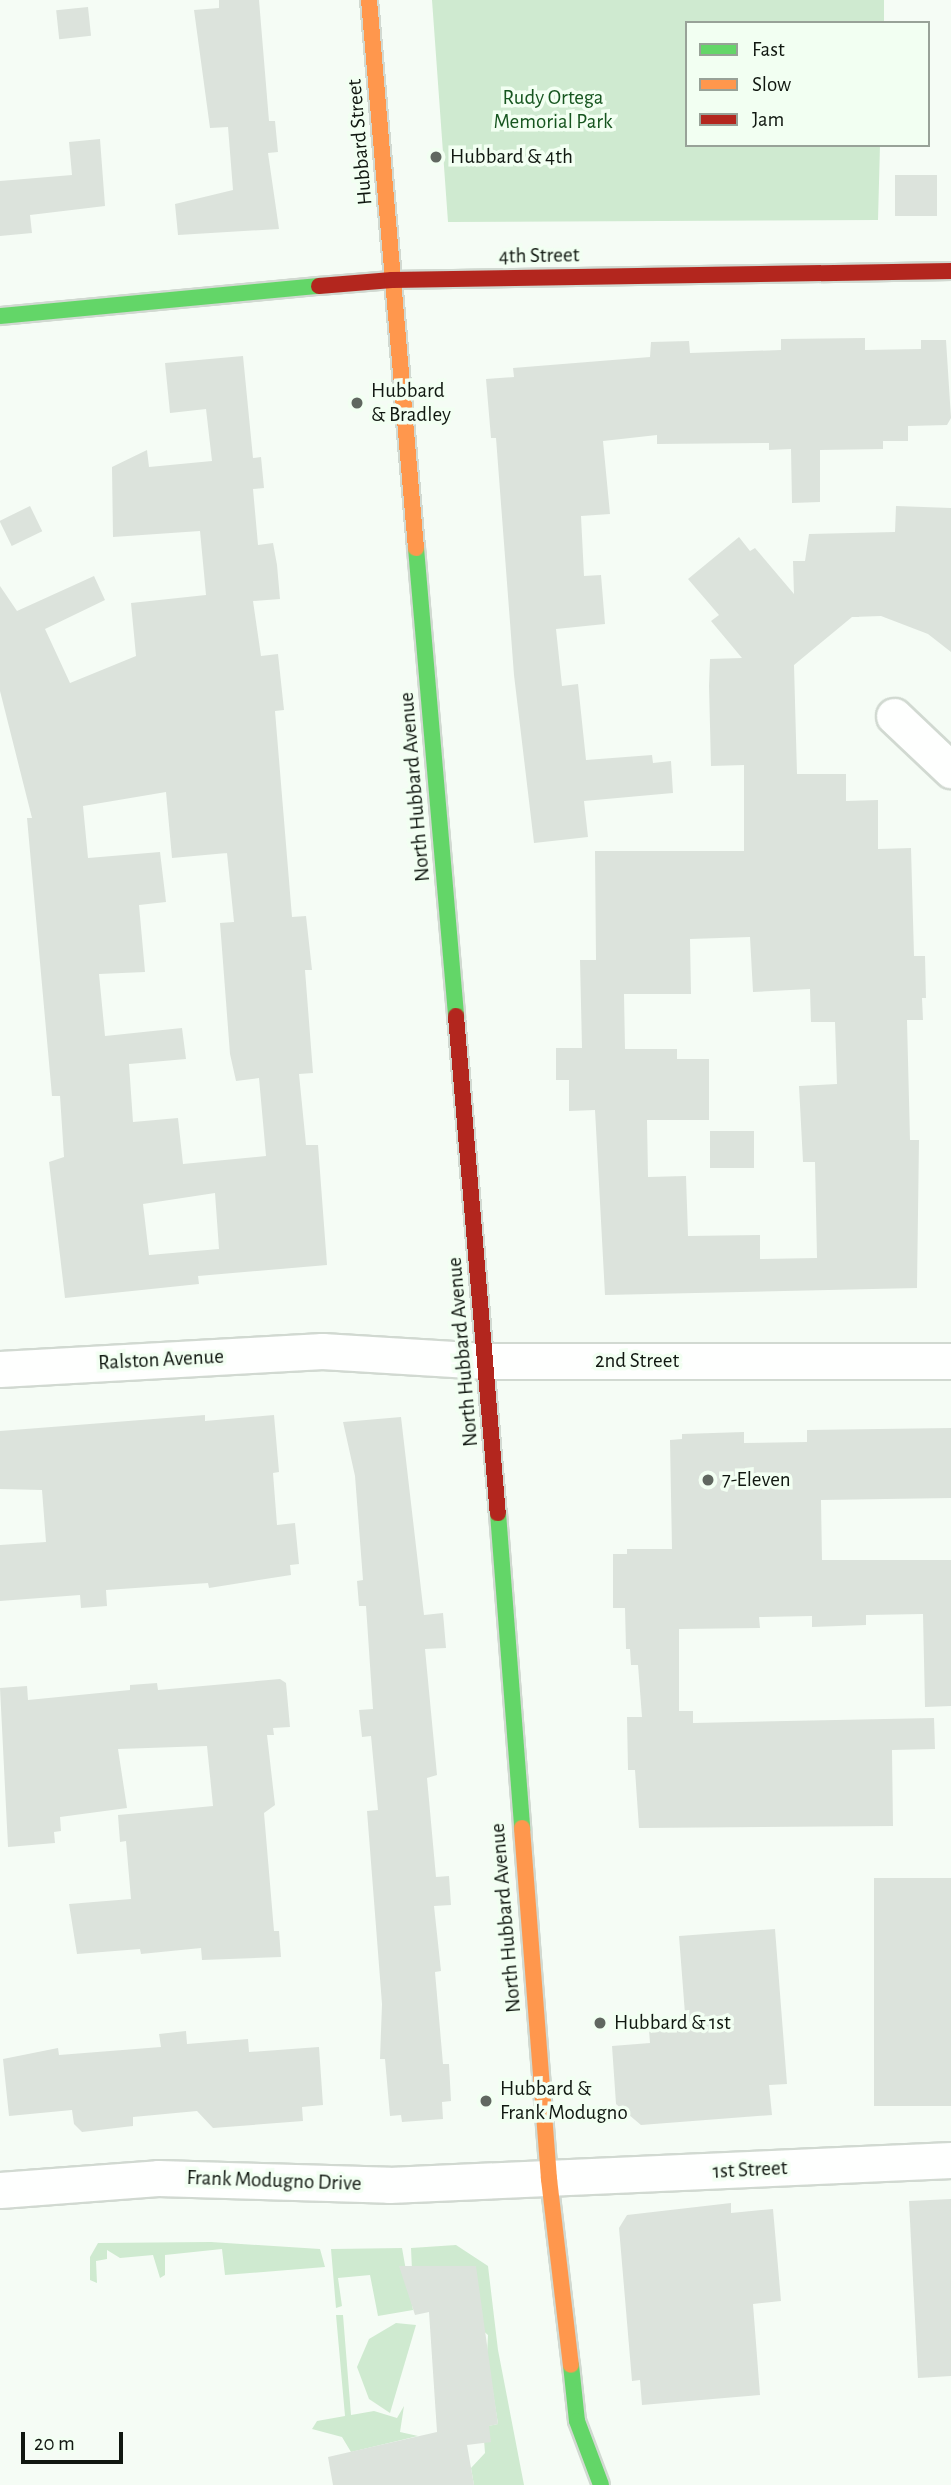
<!DOCTYPE html>
<html>
<head>
<meta charset="utf-8">
<style>
  body { margin:0 }
  #map { position:relative; width:951px; height:2485px; overflow:hidden; background:#f5fcf5; font-family:"Alegreya Sans",sans-serif }
  div>[style] { position:absolute }
  .green>* { inset:0; background:#cfead0 }
  .building>* { inset:0; background:#dce3dc; transform-origin:0 0 }
  .roads { filter:drop-shadow(2px 0 #d1d9d1) drop-shadow(-2px 0 #d1d9d1) drop-shadow(0 2px #d1d9d1) drop-shadow(0 -2px #d1d9d1) }
  .street>* { height:35px; margin:-17.5px; padding:0 17.5px; transform-origin:17.5px; border-radius:17.5px; background:#fefffe }
  .fast>* { height:16px; margin:-8px; padding:0 8px; transform-origin:8px; border-radius:8px; background:#63d668 }
  .slow>* { height:16px; margin:-8px; padding:0 8px; transform-origin:8px; border-radius:8px; background:#ff974d }
  .jam>* { height:16px; margin:-8px; padding:0 8px; transform-origin:8px; border-radius:8px; background:#b3261e }
  .dots>* { width:19px; height:19px; translate:-50% -50%; box-sizing:border-box; border:4px solid #f2fff2; border-radius:50% }
  span { translate:-50% -50%; white-space:nowrap; text-align:center; line-height:1.15; -webkit-text-stroke:7px #f2fff2; paint-order:stroke }
  .park-label { font-size:21px; color:#16551f }
  .street-label { font-size:21px; color:#101710 }
  .poi-label { font-size:21px; color:#101710 }
  .left { translate:0 -50%; text-align:left }
  .legend { position:absolute; left:685px; top:21px; width:245px; height:126px; box-sizing:border-box; background:#f2fff2; border:2px solid #98a298; margin:0; padding:9px 12px; list-style:none; font-size:21px; color:#101710 }
  .legend li { display:flex; align-items:center; gap:14px; height:35px }
  .legend b { width:35px; border:2px solid #98a298 }
  .scale { position:absolute; left:21px; top:2432px; width:102px; height:32px; box-sizing:border-box; border:4px solid #101710; border-top:0; padding-left:9px; font-size:21px; line-height:24px; white-space:nowrap; color:#101710; -webkit-text-stroke:5px #f2fff2; paint-order:stroke }
</style>
</head>
<body>
<div id="map">
  <div class="green">
    <div style="clip-path:polygon(432px 0,884px 0,884px 23px,687px 23px,687px 145px,880px 145px,878px 220px,448px 222px)"></div>
    <div style="clip-path:polygon(211px 2242px,320px 2249px,325px 2267px,225px 2275px,222px 2249px,165px 2255px,165px 2275px,160px 2278px,153px 2255px,120px 2258px,107px 2250px,107px 2259px,96px 2261px,97px 2283px,90px 2280px,90px 2257px,98px 2243px)"></div>
    <div style="clip-path:polygon(456px 2245px,488px 2266px,498px 2350px,524px 2485px,474px 2485px,471px 2468px,485px 2453px,483px 2427px,498px 2424px,487px 2355px,488px 2335px,412px 2270px,411px 2248px)"></div>
    <div style="clip-path:polygon(402px 2248px,413px 2310px,378px 2316px,370px 2275px,338px 2278px,342px 2306px,336px 2308px,331px 2249px)"></div>
    <div style="clip-path:polygon(336px 2315px,343px 2315px,351px 2415px,374px 2411px,397px 2418px,404px 2406px,400px 2432px,418px 2436px,351px 2452px,342px 2437px,312px 2429px,317px 2421px,345px 2416px)"></div>
    <div style="clip-path:polygon(396px 2323px,416px 2325px,390px 2413px,369px 2399px,357px 2367px,369px 2339px)"></div>
  </div>
  <div class="building">
    <div style="clip-path:polygon(219px 0,259px 0,269px 121px,275px 121px,278px 152px,268px 153px,279px 229px,178px 235px,175px 204px,233px 190px,228px 127px,210px 128px,194px 10px,219px 8px)"></div>
    <div style="left:88px;top:7px;width:29px;height:32px;rotate:84deg"></div>
    <div style="clip-path:polygon(100px 139px,105px 206px,30px 215px,32px 233px,0 236px,0 181px,72px 175px,69px 142px)"></div>
    <div style="left:895px;top:175px;width:42px;height:41px"></div>
    <div style="clip-path:polygon(865px 338px,865px 350px,921px 349px,921px 340px,946px 340px,951px 418px,947px 425px,908px 426px,908px 441px,883px 441px,883px 449px,820px 450px,820px 502px,792px 503px,791px 449px,769px 450px,769px 443px,657px 444px,657px 435px,603px 441px,610px 514px,581px 516px,584px 576px,601px 575px,605px 624px,556px 629px,562px 686px,578px 684px,586px 760px,652px 755px,653px 763px,671px 761px,673px 793px,584px 801px,588px 837px,534px 843px,514px 675px,496px 438px,491px 438px,486px 379px,514px 377px,513px 368px,650px 357px,651px 342px,689px 341px,690px 353px,781px 350px,781px 339px)"></div>
    <div style="clip-path:polygon(evenodd,243px 356px,253px 458px,261px 457px,264px 488px,253px 489px,258px 545px,273px 543px,277px 565px,280px 599px,253px 601px,261px 656px,278px 654px,284px 710px,275px 711px,292px 917px,306px 916px,312px 970px,305px 970px,313px 1073px,299px 1074px,306px 1145px,318px 1145px,327px 1265px,198px 1276px,199px 1284px,65px 1298px,49px 1162px,64px 1157px,60px 1096px,52px 1096px,27px 818px,32px 818px,0 691px,0 586px,17px 611px,94px 576px,105px 600px,45px 629px,70px 683px,136px 656px,131px 603px,206px 595px,200px 531px,113px 537px,112px 467px,147px 450px,149px 467px,212px 461px,206px 409px,170px 413px,165px 363px,243px 356px,166px 792px,172px 858px,227px 853px,234px 922px,220px 923px,230px 1054px,236px 1081px,259px 1078px,266px 1156px,183px 1164px,178px 1118px,133px 1122px,129px 1064px,186px 1059px,182px 1028px,105px 1036px,99px 974px,145px 972px,139px 905px,166px 902px,160px 852px,88px 858px,83px 806px,166px 792px,243px 356px,215px 1193px,219px 1249px,149px 1255px,143px 1204px,215px 1193px)"></div>
    <div style="left:30px;top:506px;width:28px;height:34px;rotate:64deg"></div>
    <div style="clip-path:polygon(evenodd,896px 506px,951px 508px,951px 652px,928px 634px,881px 616px,852px 617px,794px 665px,797px 774px,846px 774px,846px 801px,878px 800px,878px 849px,911px 848px,914px 956px,925px 956px,926px 998px,922px 998px,923px 1020px,907px 1020px,910px 1140px,919px 1140px,917px 1288px,605px 1295px,595px 1110px,569px 1111px,569px 1080px,556px 1080px,556px 1048px,582px 1048px,580px 960px,596px 960px,595px 851px,744px 851px,744px 765px,711px 766px,709px 686px,710px 659px,742px 658px,711px 621px,719px 615px,688px 579px,739px 537px,750px 551px,755px 548px,794px 594px,793px 561px,805px 561px,809px 534px,895px 532px,896px 506px,750px 937px,753px 992px,810px 989px,811px 1022px,835px 1022px,837px 1084px,799px 1086px,803px 1162px,815px 1162px,817px 1258px,760px 1259px,760px 1235px,688px 1236px,686px 1176px,648px 1177px,647px 1120px,709px 1120px,709px 1059px,677px 1059px,677px 1049px,625px 1049px,624px 994px,691px 994px,690px 939px,750px 937px)"></div>
    <div style="left:710px;top:1131px;width:44px;height:37px"></div>
    <div style="clip-path:polygon(205px 1415px,205px 1421px,274px 1415px,279px 1472px,273px 1473px,277px 1525px,295px 1523px,299px 1564px,290px 1565px,291px 1575px,209px 1588px,208px 1583px,106px 1590px,107px 1606px,81px 1608px,80px 1595px,0 1601px,0 1545px,46px 1542px,42px 1490px,0 1489px,0 1431px)"></div>
    <div style="clip-path:polygon(401px 1417px,424px 1615px,443px 1613px,446px 1648px,425px 1649px,437px 1775px,427px 1778px,436px 1877px,449px 1876px,451px 1905px,434px 1906px,441px 1971px,435px 1972px,443px 2064px,449px 2064px,451px 2101px,442px 2102px,443px 2119px,402px 2122px,401px 2115px,390px 2116px,385px 2059px,380px 2059px,382px 2004px,367px 1811px,378px 1810px,371px 1736px,362px 1737px,359px 1710px,373px 1709px,371px 1680px,366px 1606px,359px 1606px,357px 1581px,363px 1580px,355px 1476px,343px 1422px)"></div>
    <div style="clip-path:polygon(951px 1428px,951px 1498px,821px 1500px,822px 1560px,951px 1560px,951px 1706px,925px 1707px,923px 1614px,866px 1615px,866px 1625px,812px 1627px,812px 1616px,759px 1617px,760px 1628px,679px 1629px,679px 1711px,693px 1711px,693px 1723px,934px 1718px,935px 1749px,892px 1750px,893px 1826px,639px 1828px,635px 1770px,628px 1770px,627px 1717px,642px 1717px,638px 1665px,631px 1665px,630px 1649px,626px 1649px,625px 1608px,613px 1608px,613px 1554px,627px 1554px,627px 1549px,672px 1549px,670px 1440px,682px 1439px,682px 1434px,744px 1432px,744px 1443px,807px 1442px,807px 1430px)"></div>
    <div style="clip-path:polygon(280px 1679px,286px 1683px,290px 1727px,273px 1728px,274px 1735px,267px 1735px,275px 1805px,264px 1813px,274px 1931px,279px 1931px,281px 1957px,202px 1960px,201px 1948px,141px 1954px,140px 1949px,77px 1954px,69px 1904px,131px 1899px,126px 1841px,120px 1842px,118px 1815px,213px 1806px,207px 1746px,118px 1749px,127px 1808px,60px 1817px,61px 1831px,54px 1832px,55px 1843px,8px 1847px,0 1688px,27px 1686px,28px 1700px,130px 1690px,130px 1685px,157px 1683px,158px 1690px)"></div>
    <div style="left:874px;top:1878px;width:77px;height:228px"></div>
    <div style="clip-path:polygon(775px 1929px,787px 2084px,769px 2085px,772px 2115px,641px 2125px,616px 2104px,612px 2046px,650px 2043px,649px 2030px,686px 2027px,679px 1936px)"></div>
    <div style="clip-path:polygon(186px 2031px,187px 2044px,248px 2039px,249px 2052px,319px 2047px,323px 2105px,302px 2107px,303px 2121px,213px 2128px,197px 2111px,133px 2117px,133px 2126px,82px 2132px,74px 2124px,72px 2110px,9px 2116px,3px 2059px,58px 2048px,59px 2055px,161px 2047px,159px 2034px)"></div>
    <div style="clip-path:polygon(951px 2199px,951px 2376px,918px 2378px,909px 2201px)"></div>
    <div style="clip-path:polygon(731px 2203px,731px 2213px,773px 2209px,781px 2301px,753px 2304px,760px 2395px,642px 2405px,640px 2380px,632px 2381px,619px 2228px,627px 2215px)"></div>
    <div style="clip-path:polygon(399px 2266px,476px 2266px,498px 2424px,489px 2426px,491px 2442px,467px 2445px,474px 2485px,333px 2485px,328px 2457px,437px 2432px,429px 2312px,415px 2315px)"></div>
  </div>
  <div class="roads">
    <div class="street">
      <div style="left:894px;top:716px;width:79px;rotate:43.5deg"></div>
      <div style="left:0;top:1369px;width:323px;rotate:-3.2deg"></div>
      <div style="left:322px;top:1351px;width:164px;rotate:3.5deg"></div>
      <div style="left:486px;top:1361px;width:465px"></div>
      <div style="left:0;top:2190px;width:158px;rotate:-4.3deg"></div>
      <div style="left:158px;top:2178px;width:231px;rotate:1.7deg"></div>
      <div style="left:389px;top:2185px;width:563px;rotate:-2.55deg"></div>
    </div>
    <div class="fast">
      <div style="left:0;top:316px;width:320px;rotate:-5.4deg"></div>
      <div style="left:416px;top:548px;width:470px;rotate:85.1deg"></div>
      <div style="left:498px;top:1513px;width:316px;rotate:85.6deg"></div>
      <div style="left:571px;top:2365px;width:56px;rotate:83.9deg"></div>
      <div style="left:577px;top:2421px;width:68px;rotate:69.4deg"></div>
    </div>
    <div class="slow">
      <div style="left:369px;top:0;width:550px;rotate:85.1deg"></div>
      <div style="left:522px;top:1828px;width:352px;rotate:85.6deg"></div>
      <div style="left:549px;top:2179px;width:187px;rotate:83.3deg"></div>
    </div>
    <div class="jam">
      <div style="left:319px;top:286px;width:73px;rotate:-4.7deg"></div>
      <div style="left:392px;top:280px;width:559px;rotate:-0.92deg"></div>
      <div style="left:456px;top:1016px;width:499px;rotate:85.2deg"></div>
    </div>
  </div>
  <div class="dots">
    <div style="left:436px;top:157px;background:#606760"></div>
    <div style="left:357px;top:403px;background:#606760"></div>
    <div style="left:708px;top:1480px;background:#606760"></div>
    <div style="left:600px;top:2023px;background:#606760"></div>
    <div style="left:486px;top:2101px;background:#606760"></div>
  </div>
  <div class="park-label">
    <span style="left:553px;top:110px">Rudy Ortega<br>Memorial Park</span>
  </div>
  <div class="street-label">
    <span style="left:360px;top:142px;rotate:-95deg">Hubbard Street</span>
    <span style="left:539px;top:256px;rotate:-1deg">4th Street</span>
    <span style="left:415px;top:787px;rotate:-95deg">North Hubbard Avenue</span>
    <span style="left:463px;top:1352px;rotate:-95deg">North Hubbard Avenue</span>
    <span style="left:161px;top:1360px;rotate:-3deg">Ralston Avenue</span>
    <span style="left:637px;top:1361px">2nd Street</span>
    <span style="left:506px;top:1918px;rotate:-95deg">North Hubbard Avenue</span>
    <span style="left:750px;top:2170px;rotate:-3deg">1st Street</span>
    <span style="left:274px;top:2181px;rotate:2deg">Frank Modugno Drive</span>
  </div>
  <div class="poi-label">
    <span class="left" style="left:450px;top:157px">Hubbard &amp; 4th</span>
    <span class="left" style="left:371px;top:403px">Hubbard<br>&amp; Bradley</span>
    <span class="left" style="left:722px;top:1480px">7-Eleven</span>
    <span class="left" style="left:614px;top:2023px">Hubbard &amp; 1st</span>
    <span class="left" style="left:500px;top:2101px">Hubbard &amp;<br>Frank Modugno</span>
  </div>
  <ul class="legend">
  <li><b style="height:9px;background:#63d668"></b>Fast</li>
  <li><b style="height:9px;background:#ff974d"></b>Slow</li>
  <li><b style="height:9px;background:#b3261e"></b>Jam</li>
  </ul>
  <div class="scale">20 m</div>
</div>
</body>
</html>
